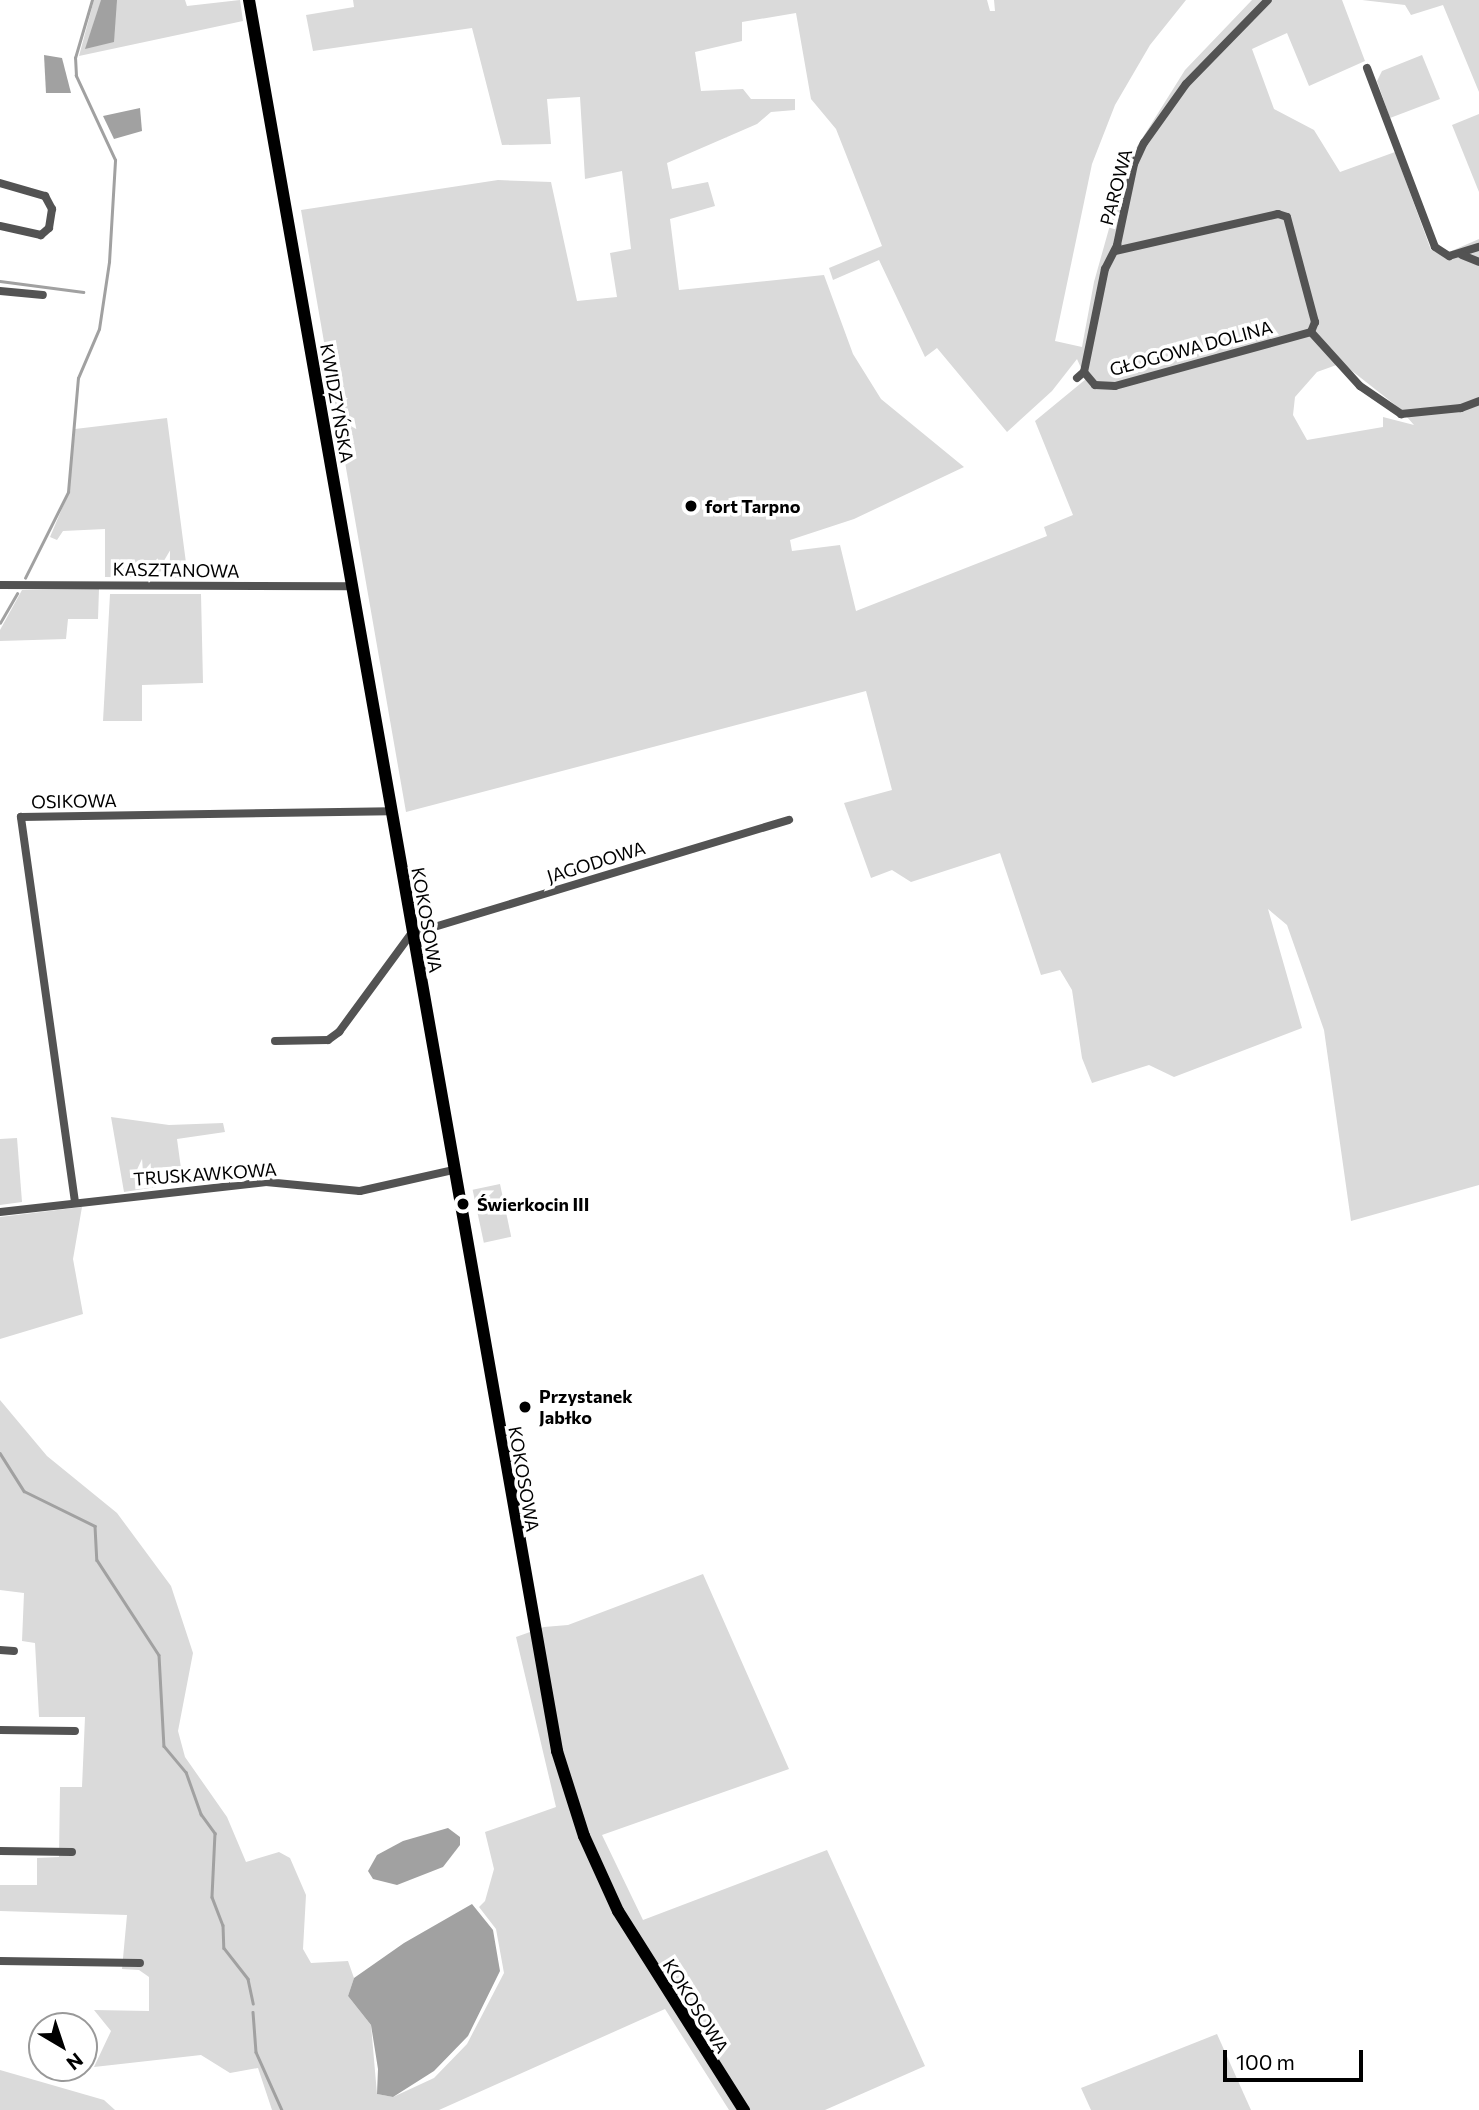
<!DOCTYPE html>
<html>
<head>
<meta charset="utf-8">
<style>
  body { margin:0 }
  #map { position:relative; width:1479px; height:2110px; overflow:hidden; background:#fff; font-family:Commissioner,sans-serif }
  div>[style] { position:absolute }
  .green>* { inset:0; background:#dadada; transform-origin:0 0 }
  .water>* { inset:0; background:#a1a1a1 }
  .stream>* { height:2.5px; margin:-1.25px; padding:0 1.25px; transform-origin:1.25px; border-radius:1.25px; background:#a1a1a1 }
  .minor>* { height:8px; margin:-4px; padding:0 4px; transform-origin:4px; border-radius:4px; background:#535353 }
  .primary>* { height:12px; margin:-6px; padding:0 6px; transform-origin:6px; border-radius:6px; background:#000 }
  .dots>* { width:19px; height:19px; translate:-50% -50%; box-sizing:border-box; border:4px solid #fff; border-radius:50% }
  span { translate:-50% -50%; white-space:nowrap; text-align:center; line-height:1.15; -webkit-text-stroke:7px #fff; paint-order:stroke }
  .street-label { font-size:18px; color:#000 }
  .poi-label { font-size:18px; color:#000; font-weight:700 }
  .left { translate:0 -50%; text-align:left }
  .north { position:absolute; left:28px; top:2012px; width:70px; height:70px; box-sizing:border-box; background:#fff; border:2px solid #999; border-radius:50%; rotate:141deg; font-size:19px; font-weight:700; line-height:28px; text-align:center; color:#000 }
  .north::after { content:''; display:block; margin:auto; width:24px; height:32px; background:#000; clip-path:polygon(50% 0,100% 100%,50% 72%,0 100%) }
  .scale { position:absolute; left:1223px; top:2050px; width:140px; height:32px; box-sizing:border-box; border:4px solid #000; border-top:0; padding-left:9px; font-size:21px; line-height:24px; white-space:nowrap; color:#000; -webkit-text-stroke:5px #fff; paint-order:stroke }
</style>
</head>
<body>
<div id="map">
  <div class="green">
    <div style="clip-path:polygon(94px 0,185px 0,187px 6px,240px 0,243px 21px,79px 56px)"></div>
    <div style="clip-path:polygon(evenodd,353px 0,987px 0,990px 11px,995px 11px,994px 0,1186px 0,1150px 45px,1115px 105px,1092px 164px,1055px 341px,1082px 347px,1094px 282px,1128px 161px,1185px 70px,1252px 0,1342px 0,1365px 61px,1309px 86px,1287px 33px,1252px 49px,1274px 109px,1314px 130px,1340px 172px,1395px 152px,1431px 250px,1449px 252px,1479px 239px,1479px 1185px,1351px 1221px,1324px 1030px,1287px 925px,1268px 909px,1302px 1028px,1174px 1077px,1149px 1065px,1092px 1083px,1082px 1058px,1072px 990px,1060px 970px,1041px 975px,1000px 853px,911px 882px,892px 870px,871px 878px,844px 803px,892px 790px,866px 691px,406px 812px,301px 210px,498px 180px,551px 182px,577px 301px,617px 297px,610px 253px,631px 249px,622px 171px,585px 179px,580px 97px,547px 99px,551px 144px,502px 145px,472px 28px,313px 51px,306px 15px,354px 7px,353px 0,796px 13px,811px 99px,836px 129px,882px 246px,829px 268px,833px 280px,879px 260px,925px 357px,937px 348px,1007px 432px,1052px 391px,1077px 359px,1086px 379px,1035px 421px,1073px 515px,1044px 527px,1047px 536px,856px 611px,840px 545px,792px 551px,790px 540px,854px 519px,964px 467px,881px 399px,853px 354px,824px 275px,679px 290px,670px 219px,715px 206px,708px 182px,672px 189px,667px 163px,757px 124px,771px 112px,795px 110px,795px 99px,751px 99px,743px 89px,701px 91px,695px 52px,742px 41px,742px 22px,796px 13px,353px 0,1342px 363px,1399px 408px,1414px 425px,1383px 417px,1383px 427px,1307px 440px,1293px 415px,1295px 397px,1317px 372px,1342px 363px)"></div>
    <div style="clip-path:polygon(1362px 0,1479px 0,1479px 92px,1443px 5px,1411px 15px,1405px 5px)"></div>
    <div style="clip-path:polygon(1422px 55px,1440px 99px,1390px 118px,1377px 81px,1382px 71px)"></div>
    <div style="clip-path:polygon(1479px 114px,1479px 192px,1452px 125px)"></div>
    <div style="clip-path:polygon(167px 418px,188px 578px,105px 577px,105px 529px,63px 531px,57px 540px,50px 537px,69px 492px,75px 429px)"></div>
    <div style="clip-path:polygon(99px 589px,98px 619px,68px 619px,66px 639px,0 641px,0 630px,22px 590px)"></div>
    <div style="clip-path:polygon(110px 594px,201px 594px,203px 683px,142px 685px,142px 721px,103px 721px)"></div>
    <div style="clip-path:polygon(111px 1117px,169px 1125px,223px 1123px,225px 1132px,177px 1139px,183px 1183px,124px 1192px)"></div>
    <div style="clip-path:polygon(17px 1138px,22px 1202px,0 1205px,0 1139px)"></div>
    <div style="left:500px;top:1184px;width:54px;height:28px;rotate:78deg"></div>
    <div style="clip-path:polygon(82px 1207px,73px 1259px,83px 1314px,0 1339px,0 1217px)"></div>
    <div style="clip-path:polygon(0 1400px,47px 1456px,117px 1513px,171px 1586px,193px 1653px,178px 1731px,185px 1757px,227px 1817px,246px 1862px,279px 1852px,290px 1858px,306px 1895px,303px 1949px,311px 1963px,348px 1961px,354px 1978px,348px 1996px,371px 2025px,377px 2094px,393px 2097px,434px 2078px,467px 2044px,504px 1973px,496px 1929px,479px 1907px,485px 1901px,494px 1869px,485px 1832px,556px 1807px,516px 1637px,544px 1627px,568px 1625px,703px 1574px,789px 1769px,602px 1835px,643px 1920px,827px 1850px,925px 2066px,825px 2110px,729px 2110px,665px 2009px,439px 2110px,272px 2110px,258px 2068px,230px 2073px,201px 2055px,94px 2067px,111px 2031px,94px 2010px,149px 2011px,149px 1977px,139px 1970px,122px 1969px,127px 1915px,0 1911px,0 1885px,37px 1885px,37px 1858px,59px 1857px,60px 1787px,82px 1787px,85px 1717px,39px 1717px,35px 1643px,22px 1641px,24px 1593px,0 1590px)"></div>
    <div style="clip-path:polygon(1217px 2034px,1251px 2110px,1091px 2110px,1081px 2088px)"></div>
    <div style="clip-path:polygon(0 2070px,104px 2100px,115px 2110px,0 2110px)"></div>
  </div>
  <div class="water">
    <div style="clip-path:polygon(101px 0,117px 0,114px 42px,85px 49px)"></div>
    <div style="clip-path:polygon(44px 55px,62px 58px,71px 93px,46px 93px)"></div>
    <div style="clip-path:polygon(140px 108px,142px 131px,114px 139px,103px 116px)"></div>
    <div style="clip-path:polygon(448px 1828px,460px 1837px,460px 1845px,443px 1867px,397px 1885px,373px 1879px,368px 1871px,377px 1855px,403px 1841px)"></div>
    <div style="clip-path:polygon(472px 1904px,493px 1930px,500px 1971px,468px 2036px,434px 2071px,393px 2097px,377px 2094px,378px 2069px,371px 2025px,348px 1996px,354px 1978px,404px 1943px)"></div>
  </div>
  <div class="stream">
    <div style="left:0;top:281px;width:84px;rotate:7.5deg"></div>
    <div style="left:25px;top:578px;width:96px;rotate:-63.4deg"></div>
    <div style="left:68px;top:492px;width:114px;rotate:-85deg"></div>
    <div style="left:78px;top:378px;width:53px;rotate:-66.8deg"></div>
    <div style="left:99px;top:329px;width:68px;rotate:-81.5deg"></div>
    <div style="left:109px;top:262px;width:102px;rotate:-86.6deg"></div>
    <div style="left:115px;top:160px;width:93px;rotate:-114.9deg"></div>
    <div style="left:76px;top:76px;width:18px;rotate:-93deg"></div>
    <div style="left:75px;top:58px;width:60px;rotate:-73.7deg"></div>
    <div style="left:0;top:623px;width:34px;rotate:-60deg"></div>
    <div style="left:0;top:1453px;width:45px;rotate:57.7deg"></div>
    <div style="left:24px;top:1491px;width:79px;rotate:26.2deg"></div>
    <div style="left:95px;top:1526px;width:34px;rotate:87deg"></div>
    <div style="left:97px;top:1560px;width:113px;rotate:56.9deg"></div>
    <div style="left:159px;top:1655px;width:91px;rotate:86.9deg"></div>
    <div style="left:164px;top:1746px;width:34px;rotate:50deg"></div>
    <div style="left:186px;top:1772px;width:45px;rotate:70.3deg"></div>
    <div style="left:201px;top:1814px;width:24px;rotate:54deg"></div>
    <div style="left:215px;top:1833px;width:64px;rotate:92.7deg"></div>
    <div style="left:212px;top:1897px;width:30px;rotate:69deg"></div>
    <div style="left:223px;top:1925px;width:23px;rotate:88deg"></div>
    <div style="left:224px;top:1948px;width:39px;rotate:52deg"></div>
    <div style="left:248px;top:1979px;width:25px;rotate:78deg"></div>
    <div style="left:253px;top:2012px;width:40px;rotate:85.7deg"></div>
    <div style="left:256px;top:2052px;width:64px;rotate:65.9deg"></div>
  </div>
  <div class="minor">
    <div style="left:1367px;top:68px;width:191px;rotate:69.2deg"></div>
    <div style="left:1435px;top:247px;width:17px;rotate:33deg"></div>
    <div style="left:1449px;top:256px;width:31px;rotate:-17deg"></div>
    <div style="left:0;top:183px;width:47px;rotate:16.1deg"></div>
    <div style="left:45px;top:196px;width:15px;rotate:62deg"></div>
    <div style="left:52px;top:209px;width:19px;rotate:99deg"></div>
    <div style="left:49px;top:228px;width:11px;rotate:139deg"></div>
    <div style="left:41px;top:235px;width:42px;rotate:-167.6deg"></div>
    <div style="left:1115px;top:251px;width:167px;rotate:-12.8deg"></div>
    <div style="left:1278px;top:214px;width:9px;rotate:18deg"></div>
    <div style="left:1287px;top:217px;width:109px;rotate:75.1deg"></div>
    <div style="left:1315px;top:322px;width:11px;rotate:112deg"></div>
    <div style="left:1462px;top:255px;width:18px;rotate:22deg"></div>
    <div style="left:0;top:291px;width:43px;rotate:5.3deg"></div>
    <div style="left:1311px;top:332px;width:73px;rotate:47.8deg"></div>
    <div style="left:1360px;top:386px;width:50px;rotate:34.3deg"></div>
    <div style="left:1401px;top:414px;width:60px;rotate:-5.7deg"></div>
    <div style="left:1461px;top:408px;width:19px;rotate:-21deg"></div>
    <div style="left:1084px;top:372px;width:17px;rotate:50deg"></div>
    <div style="left:1095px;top:385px;width:20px;rotate:3deg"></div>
    <div style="left:1115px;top:386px;width:203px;rotate:-15.4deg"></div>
    <div style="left:1077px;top:378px;width:9px;rotate:-41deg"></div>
    <div style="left:1084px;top:372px;width:105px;rotate:-78.5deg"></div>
    <div style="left:1105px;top:269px;width:27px;rotate:-63deg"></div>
    <div style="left:1117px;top:245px;width:83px;rotate:-78.1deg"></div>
    <div style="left:1134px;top:164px;width:23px;rotate:-65deg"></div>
    <div style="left:1144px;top:143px;width:72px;rotate:-54.6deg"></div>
    <div style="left:1186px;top:84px;width:117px;rotate:-45.7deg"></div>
    <div style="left:0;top:585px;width:351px;rotate:0.2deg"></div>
    <div style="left:275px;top:1041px;width:53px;rotate:-1.1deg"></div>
    <div style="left:328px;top:1040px;width:14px;rotate:-36deg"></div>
    <div style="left:339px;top:1032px;width:122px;rotate:-53.7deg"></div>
    <div style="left:411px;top:934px;width:395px;rotate:-16.8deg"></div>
    <div style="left:75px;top:1202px;width:389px;rotate:-98deg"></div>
    <div style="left:21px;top:817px;width:369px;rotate:-0.9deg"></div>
    <div style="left:0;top:1212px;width:268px;rotate:-6.4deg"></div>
    <div style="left:266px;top:1182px;width:94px;rotate:5.5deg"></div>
    <div style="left:360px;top:1191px;width:95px;rotate:-12.7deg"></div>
    <div style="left:0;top:1650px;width:14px;rotate:4deg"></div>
    <div style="left:0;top:1730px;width:75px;rotate:0.8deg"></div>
    <div style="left:0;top:1851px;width:72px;rotate:0.8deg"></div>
    <div style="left:0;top:1961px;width:140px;rotate:0.8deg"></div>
  </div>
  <div class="primary">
    <div style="left:249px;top:0;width:1778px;rotate:80.02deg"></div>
    <div style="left:557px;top:1751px;width:89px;rotate:72.4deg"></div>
    <div style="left:584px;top:1836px;width:82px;rotate:65.6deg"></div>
    <div style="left:618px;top:1911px;width:236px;rotate:57.7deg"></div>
  </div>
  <div class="dots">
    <div style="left:691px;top:506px;background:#000"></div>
    <div style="left:463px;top:1204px;background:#000"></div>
    <div style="left:525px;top:1407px;background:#000"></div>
  </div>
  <div class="street-label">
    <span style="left:1116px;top:187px;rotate:-75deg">PAROWA</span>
    <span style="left:1191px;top:348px;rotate:-15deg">GŁOGOWA DOLINA</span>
    <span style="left:337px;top:403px;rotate:80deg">KWIDZYŃSKA</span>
    <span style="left:176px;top:570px;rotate:1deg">KASZTANOWA</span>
    <span style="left:74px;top:801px;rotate:-1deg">OSIKOWA</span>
    <span style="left:596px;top:862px;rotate:-17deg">JAGODOWA</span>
    <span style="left:427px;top:920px;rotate:80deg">KOKOSOWA</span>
    <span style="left:205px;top:1174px;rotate:-4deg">TRUSKAWKOWA</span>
    <span style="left:524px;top:1479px;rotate:80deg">KOKOSOWA</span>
    <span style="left:696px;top:2006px;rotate:58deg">KOKOSOWA</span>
  </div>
  <div class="poi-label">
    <span class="left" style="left:705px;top:506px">fort Tarpno</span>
    <span class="left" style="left:477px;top:1204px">Świerkocin III</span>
    <span class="left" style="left:539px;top:1407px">Przystanek<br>Jabłko</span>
  </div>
  <div class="north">N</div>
  <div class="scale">100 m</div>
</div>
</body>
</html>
